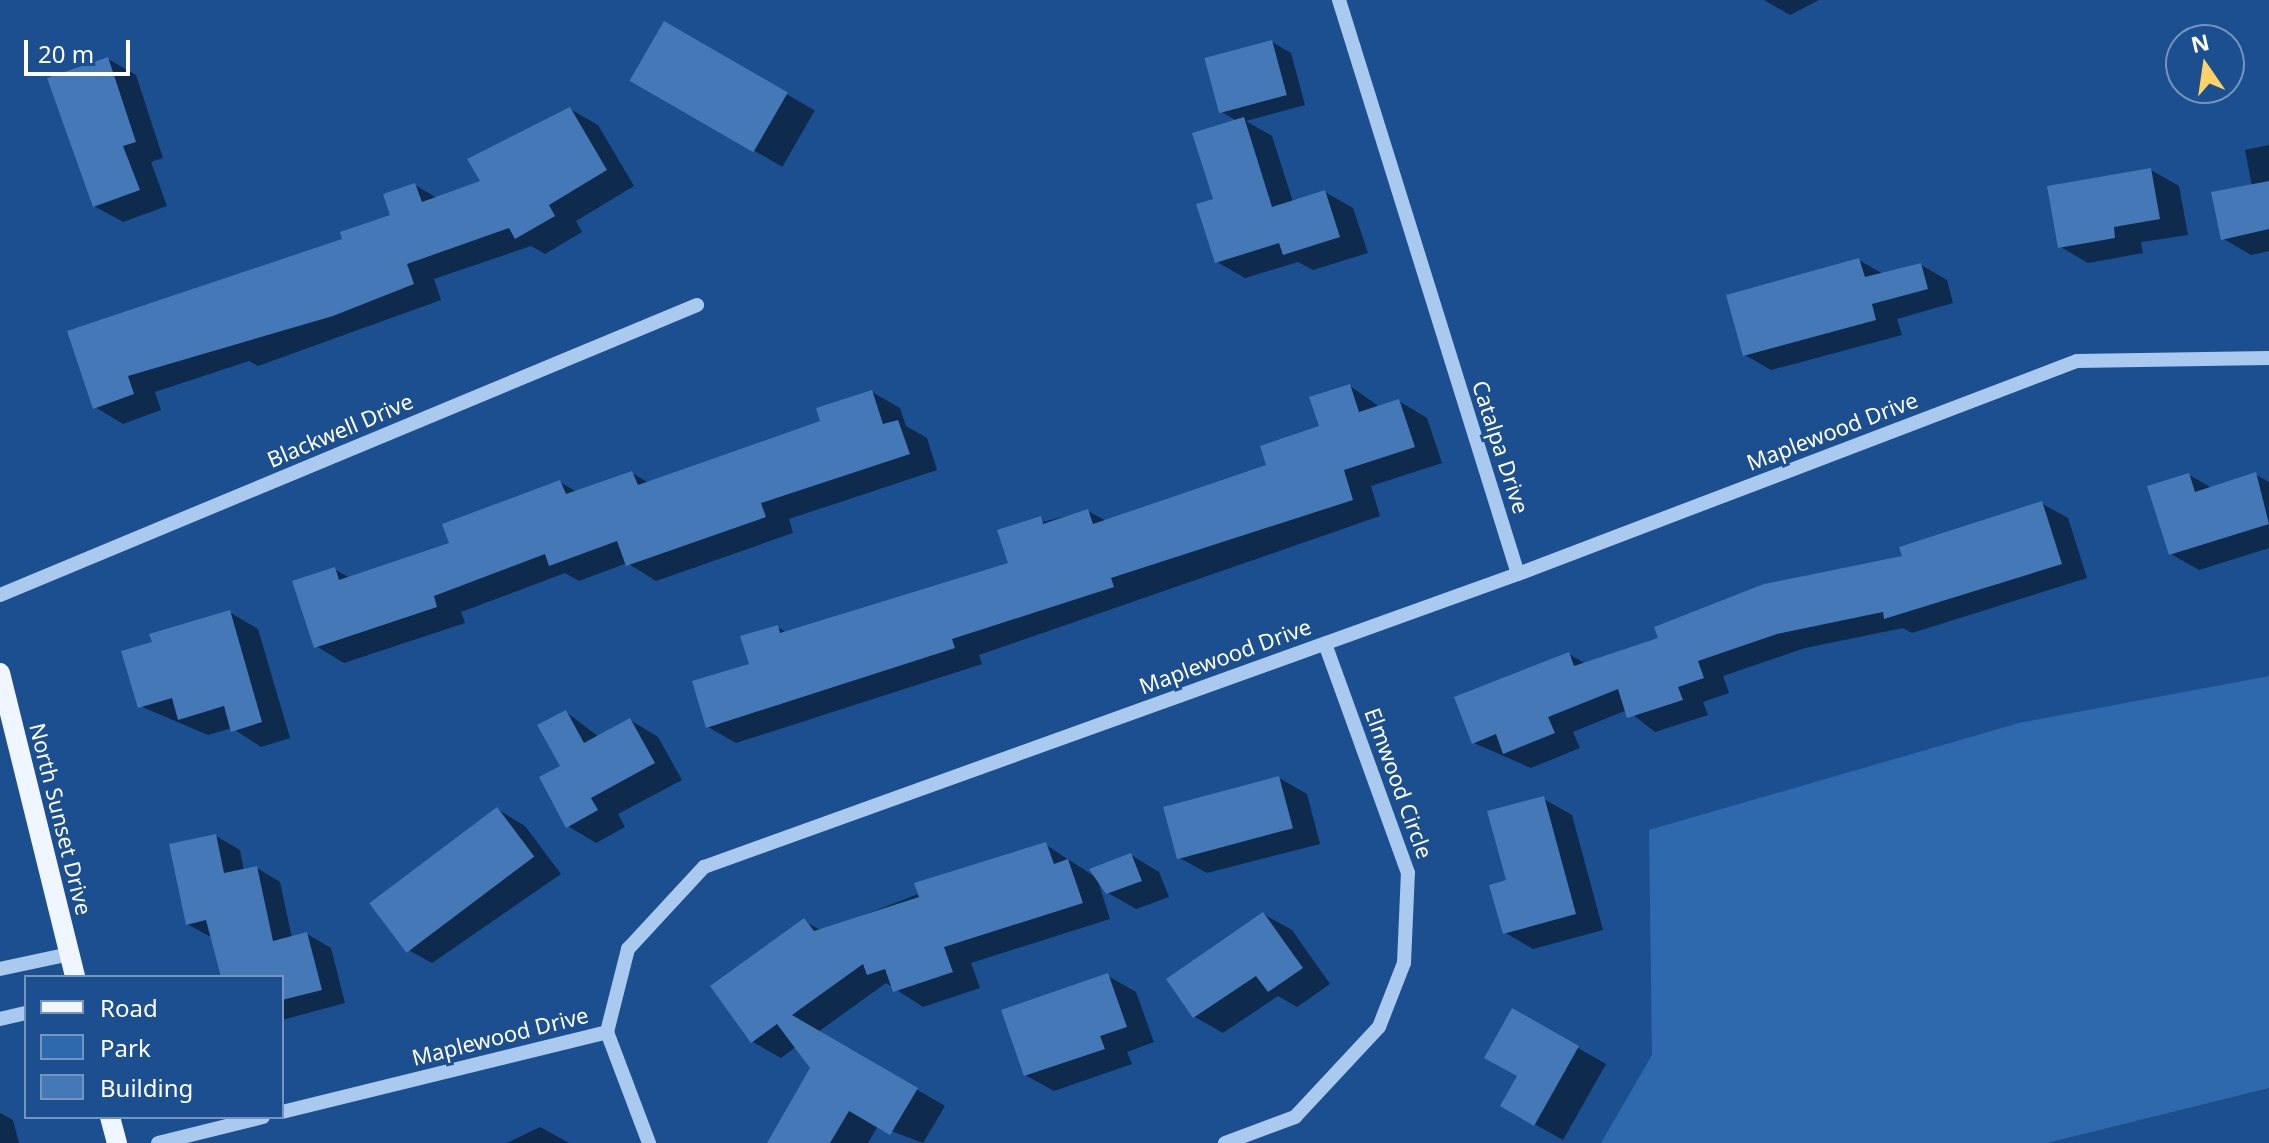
<!DOCTYPE html>
<html>
<head>
<meta charset="utf-8">
<style>
  body { margin:0 }
  #map { position:relative; width:2269px; height:1143px; overflow:hidden; background:#1b4f8f; font-family:"Noto Sans",sans-serif }
  div>[style] { position:absolute }
  .green>* { inset:0; background:#2e69ad }
  .shadow>* { inset:0; background:#0007; transform-origin:0 0 }
  .building>* { inset:0; background:#4478b7; transform-origin:0 0 }
  .minor>* { height:14px; margin:-7px; padding:0 7px; transform-origin:7px; border-radius:7px; background:#a9c9ee }
  .major>* { height:20px; margin:-10px; padding:0 10px; transform-origin:10px; border-radius:10px; background:#f0f6ff }
  span { translate:-50% -50%; white-space:nowrap; text-align:center; line-height:1.15; -webkit-text-stroke:6px #1b4f8f; paint-order:stroke }
  .street-label { font-size:22px; color:#fff }
  .legend { position:absolute; left:24px; top:975px; width:260px; height:144px; box-sizing:border-box; background:#1b4f8f; border:2px solid #7695bc; margin:0; padding:10px 14px; list-style:none; font-size:24px; color:#fff }
  .legend li { display:flex; align-items:center; gap:16px; height:40px }
  .legend b { width:40px; border:2px solid #7695bc }
  .north { position:absolute; left:2165px; top:24px; width:80px; height:80px; box-sizing:border-box; background:#1b4f8f; border:2px solid #7695bc; border-radius:50%; rotate:347deg; font-size:22px; font-weight:700; line-height:32px; text-align:center; color:#fff }
  .north::after { content:''; display:block; margin:auto; width:28px; height:36px; background:#ffd166; clip-path:polygon(50% 0,100% 100%,50% 72%,0 100%) }
  .scale { position:absolute; left:24px; top:40px; width:106px; height:36px; box-sizing:border-box; border:4px solid #fff; border-top:0; padding-left:10px; font-size:24px; line-height:28px; white-space:nowrap; color:#fff; -webkit-text-stroke:6px #1b4f8f; paint-order:stroke }
</style>
</head>
<body>
<div id="map">
  <div class="green">
    <div style="clip-path:polygon(2269px 676px,2269px 1088px,2047px 1143px,1601px 1143px,1652px 1055px,1649px 830px,2019px 723px)"></div>
  </div>
  <div class="shadow">
    <div style="clip-path:polygon(1764px 0,1819px 0,1790px 15px)"></div>
    <div style="left:665px;top:24px;width:173px;height:65px;rotate:30deg"></div>
    <div style="clip-path:polygon(1272px 42px,1291px 53px,1305px 105px,1246px 121px,1272px 136px,1293px 202px,1325px 192px,1353px 208px,1368px 253px,1313px 270px,1298px 262px,1245px 278px,1217px 262px,1215px 200px,1237px 121px,1220px 111px)"></div>
    <div style="clip-path:polygon(108px 59px,136px 75px,163px 158px,151px 162px,167px 206px,123px 222px,94px 206px)"></div>
    <div style="clip-path:polygon(570px 109px,598px 125px,634px 186px,576px 221px,582px 232px,545px 254px,531px 246px,434px 279px,441px 300px,258px 366px,249px 361px,155px 392px,161px 410px,123px 424px,95px 407px,69px 332px,345px 240px,393px 216px,415px 185px,437px 198px,483px 182px)"></div>
    <div style="clip-path:polygon(2269px 145px,2269px 251px,2251px 255px,2222px 238px,2252px 186px,2245px 150px)"></div>
    <div style="clip-path:polygon(2151px 170px,2179px 186px,2188px 235px,2141px 242px,2143px 253px,2088px 263px,2059px 246px)"></div>
    <div style="clip-path:polygon(1859px 260px,1883px 274px,1921px 265px,1947px 280px,1953px 303px,1897px 319px,1902px 335px,1771px 370px,1745px 355px)"></div>
    <div style="clip-path:polygon(1350px 386px,1380px 407px,1399px 401px,1427px 418px,1442px 463px,1371px 486px,1380px 516px,979px 655px,982px 664px,736px 743px,708px 727px,778px 627px,787px 633px,1010px 564px,1000px 532px,1088px 511px,1106px 521px,1269px 466px,1322px 428px)"></div>
    <div style="clip-path:polygon(872px 392px,900px 408px,906px 426px,927px 438px,937px 470px,789px 519px,793px 533px,656px 581px,627px 563px,579px 581px,565px 573px,461px 612px,465px 623px,344px 663px,316px 646px,334px 569px,350px 578px,452px 545px,560px 482px,577px 492px,632px 473px,649px 483px,823px 422px)"></div>
    <div style="clip-path:polygon(2189px 475px,2212px 488px,2256px 475px,2269px 482px,2269px 548px,2199px 570px,2171px 554px)"></div>
    <div style="clip-path:polygon(2041px 503px,2068px 518px,2087px 578px,1912px 633px,1903px 628px,1805px 648px,1723px 676px,1729px 693px,1703px 702px,1708px 715px,1655px 732px,1627px 710px,1573px 732px,1580px 748px,1531px 768px,1474px 743px,1569px 654px,1586px 664px,1905px 558px)"></div>
    <div style="clip-path:polygon(229px 612px,258px 629px,290px 738px,261px 747px,232px 728px,208px 735px,140px 706px,154px 643px)"></div>
    <div style="clip-path:polygon(566px 712px,599px 737px,630px 720px,658px 737px,682px 780px,618px 814px,625px 827px,596px 843px,568px 826px)"></div>
    <div style="clip-path:polygon(1279px 778px,1307px 794px,1320px 844px,1207px 873px,1178px 857px)"></div>
    <div style="clip-path:polygon(1544px 799px,1572px 815px,1603px 930px,1533px 949px,1504px 932px,1508px 882px)"></div>
    <div style="clip-path:polygon(497px 809px,525px 826px,561px 874px,432px 963px,403px 947px)"></div>
    <div style="clip-path:polygon(216px 836px,240px 850px,244px 871px,257px 868px,280px 882px,292px 938px,307px 934px,331px 948px,345px 1003px,282px 1020px,282px 977px,223px 977px,211px 937px,187px 924px)"></div>
    <div style="clip-path:polygon(1046px 845px,1097px 878px,1110px 919px,971px 963px,980px 988px,923px 1007px,886px 983px,818px 1032px,945px 1106px,923px 1143px,878px 1126px,868px 1143px,790px 1143px,812px 1068px,796px 1047px,781px 1058px,753px 1042px,804px 921px,822px 931px)"></div>
    <div style="clip-path:polygon(1131px 855px,1159px 872px,1169px 897px,1136px 909px,1108px 893px)"></div>
    <div style="clip-path:polygon(1263px 914px,1292px 930px,1330px 984px,1297px 1007px,1278px 996px,1223px 1033px,1195px 1017px,1168px 979px)"></div>
    <div style="clip-path:polygon(1108px 976px,1136px 992px,1154px 1042px,1127px 1052px,1132px 1064px,1054px 1091px,1025px 1075px)"></div>
    <div style="clip-path:polygon(1513px 1011px,1606px 1064px,1563px 1140px,1502px 1106px,1519px 1076px)"></div>
    <div style="clip-path:polygon(0 1113px,13px 1120px,19px 1143px,0 1143px)"></div>
    <div style="clip-path:polygon(540px 1127px,569px 1143px,507px 1143px)"></div>
  </div>
  <div class="building">
    <div style="left:664px;top:21px;width:143px;height:69px;rotate:30deg"></div>
    <div style="left:1272px;top:40px;width:57px;height:70px;rotate:75deg"></div>
    <div style="clip-path:polygon(108px 57px,136px 142px,123px 146px,140px 190px,93px 207px,47px 78px)"></div>
    <div style="clip-path:polygon(570px 107px,607px 170px,549px 205px,555px 216px,515px 239px,509px 228px,407px 264px,414px 284px,333px 316px,128px 376px,134px 394px,93px 409px,67px 331px,342px 239px,340px 232px,390px 215px,383px 194px,415px 183px,422px 202px,480px 181px,467px 159px)"></div>
    <div style="clip-path:polygon(1244px 117px,1272px 207px,1325px 190px,1340px 237px,1283px 255px,1279px 243px,1215px 263px,1196px 204px,1213px 199px,1192px 133px)"></div>
    <div style="clip-path:polygon(2151px 168px,2160px 219px,2114px 227px,2115px 238px,2058px 248px,2047px 186px)"></div>
    <div style="clip-path:polygon(2269px 181px,2269px 229px,2221px 240px,2211px 192px)"></div>
    <div style="clip-path:polygon(1859px 258px,1865px 277px,1921px 263px,1928px 289px,1872px 304px,1876px 320px,1743px 356px,1726px 295px)"></div>
    <div style="clip-path:polygon(1350px 384px,1359px 412px,1399px 399px,1415px 447px,1344px 470px,1353px 500px,1111px 578px,1114px 587px,952px 639px,955px 648px,706px 728px,692px 681px,749px 664px,740px 636px,778px 625px,780px 633px,1008px 563px,997px 530px,1041px 516px,1043px 524px,1088px 509px,1093px 524px,1266px 465px,1260px 446px,1319px 426px,1309px 397px)"></div>
    <div style="clip-path:polygon(872px 390px,883px 424px,898px 420px,910px 454px,761px 503px,766px 517px,626px 566px,617px 541px,549px 566px,545px 554px,434px 596px,437px 607px,314px 648px,292px 581px,335px 567px,339px 580px,449px 543px,442px 524px,560px 480px,566px 494px,632px 471px,638px 485px,820px 421px,816px 408px)"></div>
    <div style="clip-path:polygon(2256px 472px,2269px 524px,2169px 555px,2147px 486px,2189px 473px,2195px 492px)"></div>
    <div style="clip-path:polygon(2042px 501px,2062px 564px,1884px 619px,1883px 612px,1777px 634px,1698px 661px,1704px 678px,1678px 687px,1683px 700px,1627px 718px,1618px 689px,1548px 717px,1555px 733px,1503px 754px,1496px 734px,1472px 744px,1454px 697px,1569px 652px,1574px 666px,1658px 638px,1654px 627px,1764px 584px,1902px 556px,1899px 547px)"></div>
    <div style="clip-path:polygon(230px 610px,262px 722px,231px 732px,224px 706px,178px 720px,172px 698px,138px 708px,121px 651px,152px 642px,149px 634px)"></div>
    <div style="clip-path:polygon(566px 710px,584px 743px,630px 718px,655px 763px,591px 798px,598px 810px,566px 828px,539px 777px,560px 766px,537px 725px)"></div>
    <div style="left:1279px;top:776px;width:54px;height:120px;rotate:75deg"></div>
    <div style="clip-path:polygon(1544px 796px,1576px 914px,1503px 934px,1489px 885px,1506px 880px,1487px 811px)"></div>
    <div style="left:497px;top:807px;width:62px;height:160px;rotate:53deg"></div>
    <div style="clip-path:polygon(216px 834px,224px 873px,257px 866px,273px 941px,307px 932px,322px 990px,282px 1000px,282px 977px,221px 977px,206px 920px,186px 925px,169px 844px)"></div>
    <div style="clip-path:polygon(1046px 842px,1054px 864px,1068px 859px,1083px 903px,944px 947px,953px 972px,893px 992px,885px 969px,867px 975px,863px 964px,792px 1015px,918px 1088px,890px 1135px,849px 1111px,830px 1143px,767px 1143px,810px 1068px,777px 1024px,751px 1043px,710px 986px,804px 918px,814px 931px,919px 897px,914px 883px)"></div>
    <div style="clip-path:polygon(1131px 853px,1142px 881px,1106px 894px,1089px 869px)"></div>
    <div style="clip-path:polygon(1263px 912px,1303px 968px,1268px 992px,1256px 976px,1193px 1018px,1166px 979px)"></div>
    <div style="clip-path:polygon(1108px 973px,1127px 1027px,1100px 1036px,1105px 1049px,1024px 1076px,1001px 1010px)"></div>
    <div style="clip-path:polygon(1512px 1008px,1579px 1046px,1534px 1126px,1500px 1106px,1517px 1076px,1484px 1058px)"></div>
  </div>
  <div class="minor">
    <div style="left:1339px;top:0;width:601px;rotate:72.68deg"></div>
    <div style="left:0;top:595px;width:755px;rotate:-22.59deg"></div>
    <div style="left:0;top:969px;width:72px;rotate:-12.1deg"></div>
    <div style="left:0;top:1019px;width:27px;rotate:-13deg"></div>
    <div style="left:607px;top:1032px;width:119px;rotate:69.3deg"></div>
    <div style="left:282px;top:1112px;width:335px;rotate:-13.8deg"></div>
    <div style="left:607px;top:1032px;width:86px;rotate:-75.8deg"></div>
    <div style="left:628px;top:949px;width:112px;rotate:-47.2deg"></div>
    <div style="left:704px;top:867px;width:865px;rotate:-19.8deg"></div>
    <div style="left:1518px;top:574px;width:598px;rotate:-20.86deg"></div>
    <div style="left:2077px;top:361px;width:192px;rotate:-0.9deg"></div>
    <div style="left:158px;top:1143px;width:108px;rotate:-13.9deg"></div>
    <div style="left:1225px;top:1143px;width:75px;rotate:-20.4deg"></div>
    <div style="left:1295px;top:1117px;width:123px;rotate:-47deg"></div>
    <div style="left:1379px;top:1027px;width:69px;rotate:-68.7deg"></div>
    <div style="left:1404px;top:963px;width:90px;rotate:-87.5deg"></div>
    <div style="left:1408px;top:873px;width:244px;rotate:-109.9deg"></div>
  </div>
  <div class="major">
    <div style="left:0;top:673px;width:313px;rotate:76.1deg"></div>
    <div style="left:110px;top:1117px;width:27px;rotate:75deg"></div>
  </div>
  <div class="street-label">
    <span style="left:340px;top:430px;rotate:-23deg">Blackwell Drive</span>
    <span style="left:1832px;top:431px;rotate:-21deg">Maplewood Drive</span>
    <span style="left:1501px;top:447px;rotate:72deg">Catalpa Drive</span>
    <span style="left:1225px;top:656px;rotate:-20deg">Maplewood Drive</span>
    <span style="left:1399px;top:783px;rotate:70deg">Elmwood Circle</span>
    <span style="left:61px;top:819px;rotate:76deg">North Sunset Drive</span>
    <span style="left:500px;top:1036px;rotate:-14deg">Maplewood Drive</span>
  </div>
  <ul class="legend">
  <li><b style="height:10px;background:#f0f6ff"></b>Road</li>
  <li><b style="height:22px;background:#2e69ad"></b>Park</li>
  <li><b style="height:22px;background:#4478b7"></b>Building</li>
  </ul>
  <div class="north">N</div>
  <div class="scale">20 m</div>
</div>
</body>
</html>
